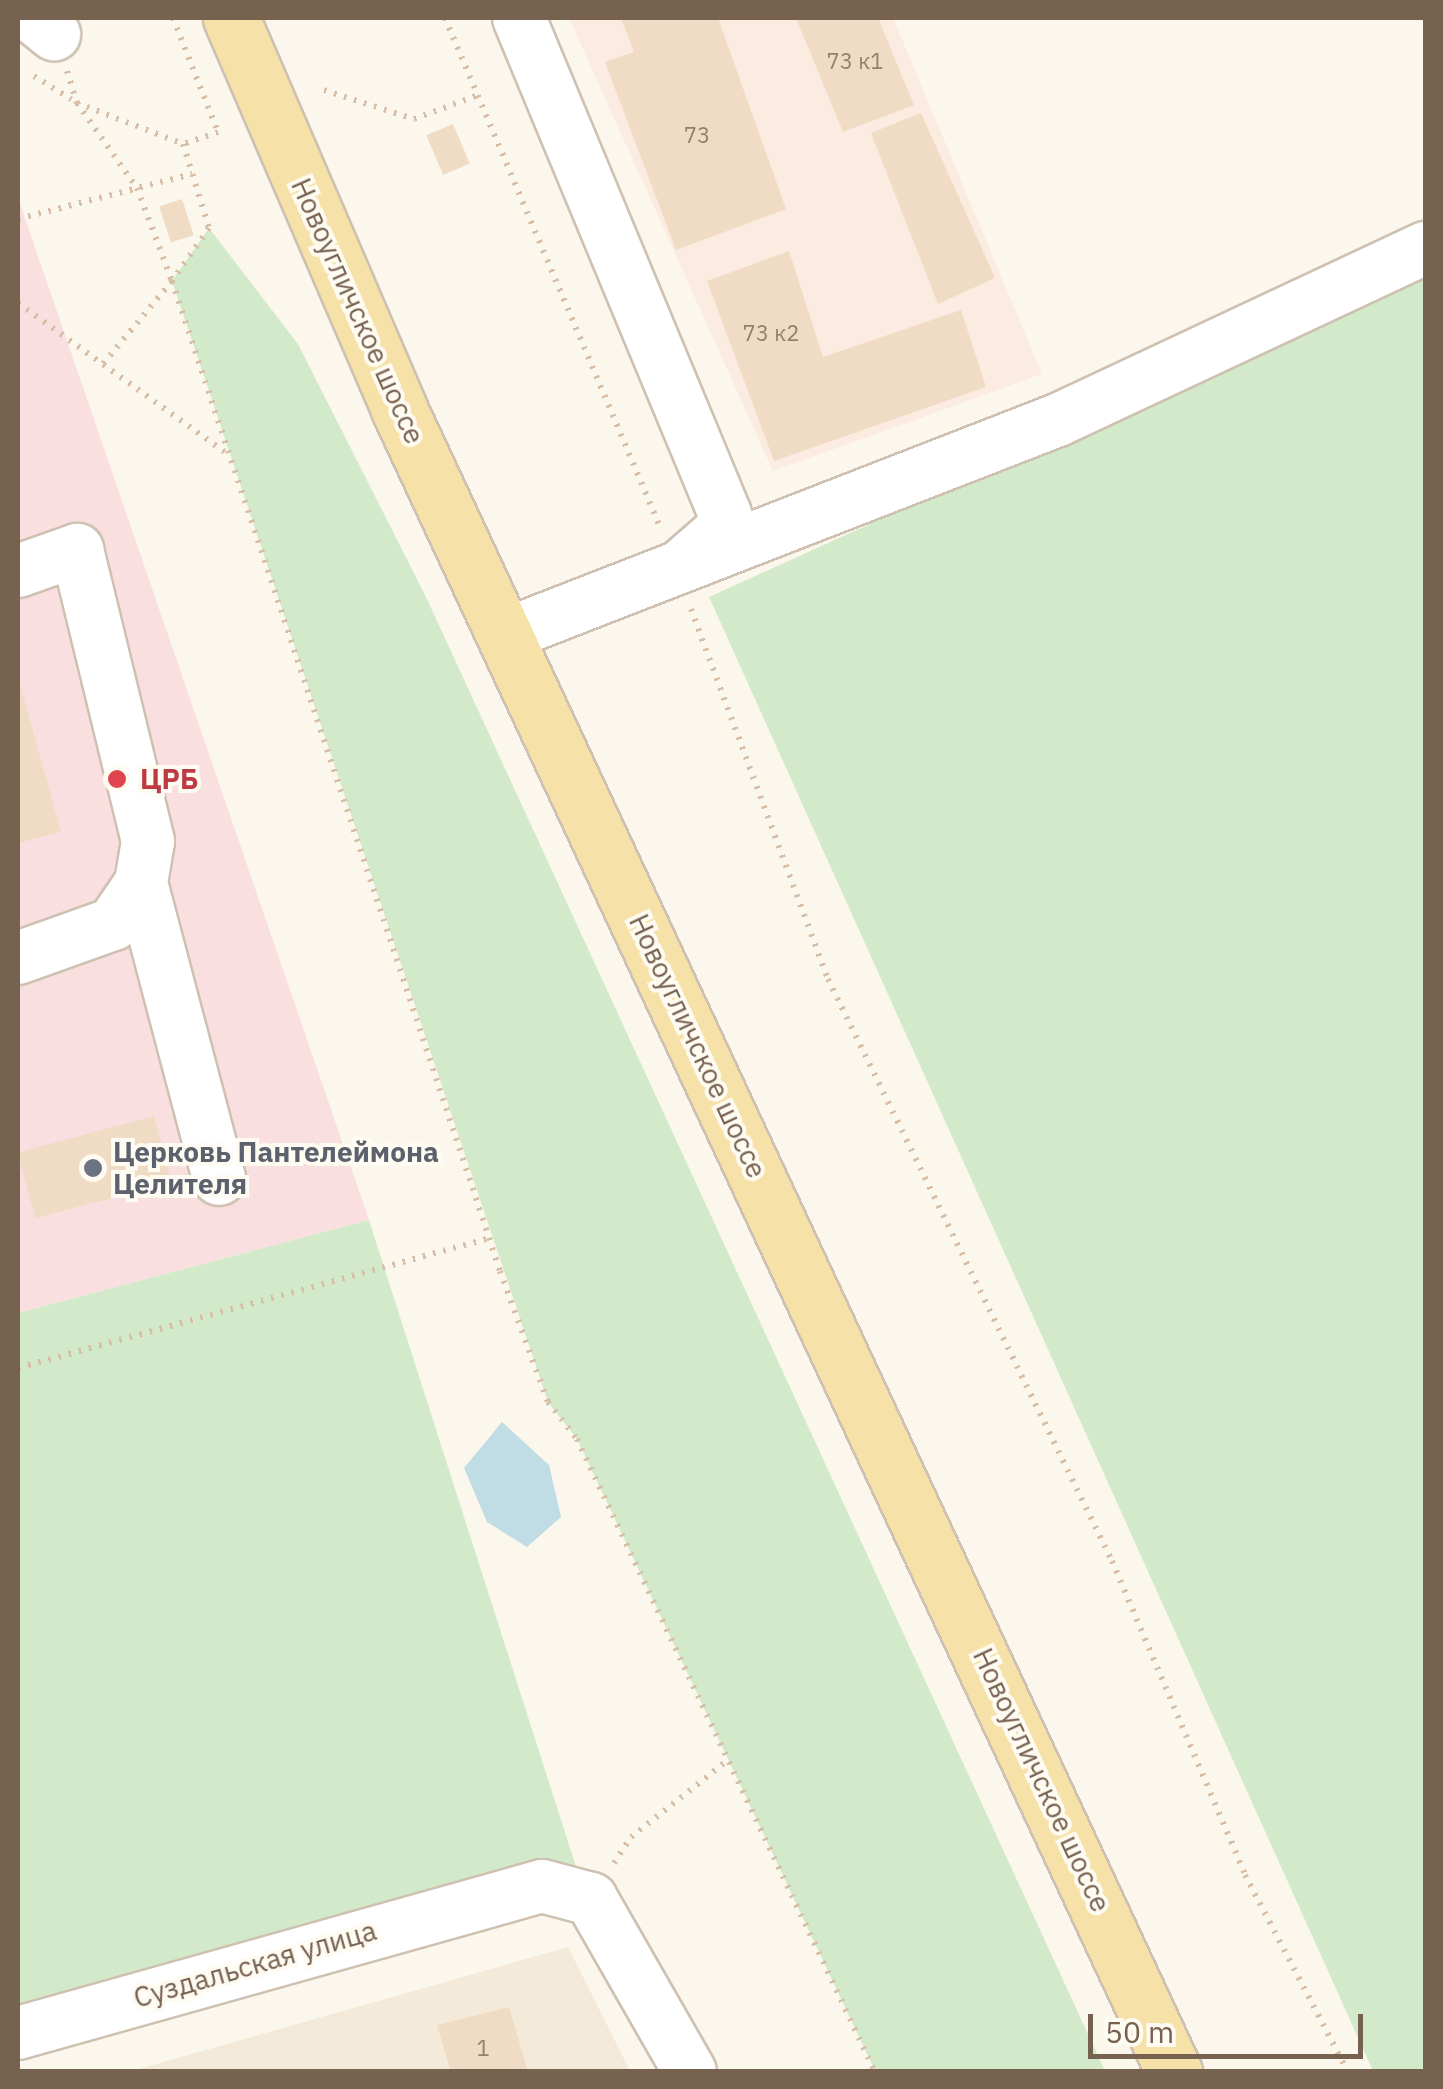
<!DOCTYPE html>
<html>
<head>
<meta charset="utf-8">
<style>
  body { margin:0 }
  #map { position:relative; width:1443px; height:2089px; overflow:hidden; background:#fcf7ec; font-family:"IBM Plex Sans",sans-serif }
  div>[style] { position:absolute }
  .residential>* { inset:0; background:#f3eada }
  .commercial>* { inset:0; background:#fbebe0 }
  .medical>* { inset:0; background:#f9dfdf }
  .green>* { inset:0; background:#d3eaca }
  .water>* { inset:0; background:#c0dce5 }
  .building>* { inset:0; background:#f0dbc4; transform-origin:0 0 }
  .path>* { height:6px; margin-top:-3px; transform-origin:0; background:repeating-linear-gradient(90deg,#d6bea7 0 2.5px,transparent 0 10.5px) }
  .roads { filter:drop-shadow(2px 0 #cec1b1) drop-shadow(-2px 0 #cec1b1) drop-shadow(0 2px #cec1b1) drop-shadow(0 -2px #cec1b1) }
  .minor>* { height:52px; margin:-26px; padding:0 26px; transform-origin:26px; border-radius:26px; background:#fff }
  .major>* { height:55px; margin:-27.5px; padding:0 27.5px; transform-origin:27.5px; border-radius:27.5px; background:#f6e2a8 }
  .dots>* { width:28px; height:28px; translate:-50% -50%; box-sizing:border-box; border:5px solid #fefbf2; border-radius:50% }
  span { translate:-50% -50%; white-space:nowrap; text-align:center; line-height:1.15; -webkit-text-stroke:8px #fefbf2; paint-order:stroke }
  .number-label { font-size:22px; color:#95806c }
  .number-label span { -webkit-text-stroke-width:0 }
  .street-label { font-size:28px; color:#77614f }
  .health-label { font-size:28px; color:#be3a42; font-weight:700 }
  .left { translate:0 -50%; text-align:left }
  .worship-label { font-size:28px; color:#5b616d; font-weight:700 }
  .frame { position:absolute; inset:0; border:20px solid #77614f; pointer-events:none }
  .scale { position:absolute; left:1088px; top:2014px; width:275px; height:45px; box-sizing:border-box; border:5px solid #77614f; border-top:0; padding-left:12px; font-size:30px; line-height:35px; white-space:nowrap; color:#77614f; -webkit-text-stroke:8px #fefbf2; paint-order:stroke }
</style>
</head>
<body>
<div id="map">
  <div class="residential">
    <div style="clip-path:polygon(568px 1947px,630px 2071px,128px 2072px)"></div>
  </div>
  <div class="commercial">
    <div style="clip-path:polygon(569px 18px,893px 18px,1042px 374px,773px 471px)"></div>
  </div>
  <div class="medical">
    <div style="clip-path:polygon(18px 198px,369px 1220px,18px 1313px)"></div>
  </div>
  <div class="green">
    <div style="clip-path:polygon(209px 228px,298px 344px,426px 597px,1105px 2071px,875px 2071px,577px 1439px,548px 1402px,172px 281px)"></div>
    <div style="clip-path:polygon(1425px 272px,1425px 2071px,1373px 2071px,709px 597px)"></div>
    <div style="clip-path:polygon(369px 1220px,578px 1873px,18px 2033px,18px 1313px)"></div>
  </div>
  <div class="water">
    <div style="clip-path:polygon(502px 1422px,549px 1465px,561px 1517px,527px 1547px,487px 1522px,464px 1468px)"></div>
  </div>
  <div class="building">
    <div style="clip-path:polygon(621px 18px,718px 18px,786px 209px,676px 250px,605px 62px,634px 52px)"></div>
    <div style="clip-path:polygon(796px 18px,878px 18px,914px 105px,843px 132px)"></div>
    <div style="clip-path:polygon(921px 113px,995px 278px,938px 304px,871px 133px)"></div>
    <div style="left:453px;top:124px;width:43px;height:29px;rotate:67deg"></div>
    <div style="left:182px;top:199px;width:38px;height:24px;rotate:72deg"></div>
    <div style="clip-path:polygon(789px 251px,823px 357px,961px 310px,986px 387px,774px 461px,707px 281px)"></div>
    <div style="clip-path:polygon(18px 677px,61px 832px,18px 843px)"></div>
    <div style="left:154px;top:1116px;width:68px;height:141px;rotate:75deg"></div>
    <div style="clip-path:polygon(509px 2007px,528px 2072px,451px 2072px,437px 2025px)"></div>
  </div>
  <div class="path">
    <div style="left:173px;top:18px;width:123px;rotate:68.5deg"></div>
    <div style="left:218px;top:132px;width:36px;rotate:161deg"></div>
    <div style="left:445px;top:18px;width:553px;rotate:67.1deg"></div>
    <div style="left:67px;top:71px;width:34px;rotate:73deg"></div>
    <div style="left:77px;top:103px;width:114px;rotate:21.1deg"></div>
    <div style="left:183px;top:144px;width:88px;rotate:72.8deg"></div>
    <div style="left:209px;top:228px;width:65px;rotate:124.9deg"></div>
    <div style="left:172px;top:281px;width:1043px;rotate:71.67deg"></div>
    <div style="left:500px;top:1271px;width:140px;rotate:69.9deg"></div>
    <div style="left:548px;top:1402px;width:47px;rotate:51.9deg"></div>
    <div style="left:577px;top:1439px;width:700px;rotate:64.79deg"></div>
    <div style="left:34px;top:76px;width:44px;rotate:31.9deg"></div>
    <div style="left:324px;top:90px;width:95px;rotate:17.9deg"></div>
    <div style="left:414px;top:119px;width:72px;rotate:-20.5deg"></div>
    <div style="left:77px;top:103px;width:104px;rotate:54.8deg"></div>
    <div style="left:137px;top:188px;width:99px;rotate:69.4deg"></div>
    <div style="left:172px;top:281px;width:109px;rotate:129.8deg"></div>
    <div style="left:18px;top:219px;width:180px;rotate:-14.5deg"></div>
    <div style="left:18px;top:303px;width:258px;rotate:35.8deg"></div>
    <div style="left:691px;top:609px;width:395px;rotate:69.7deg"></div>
    <div style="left:828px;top:979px;width:648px;rotate:63.99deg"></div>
    <div style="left:1112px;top:1561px;width:341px;rotate:67deg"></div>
    <div style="left:1245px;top:1875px;width:222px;rotate:62.4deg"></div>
    <div style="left:18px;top:1368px;width:489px;rotate:-15.4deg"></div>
    <div style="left:614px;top:1863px;width:31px;rotate:-57deg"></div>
    <div style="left:631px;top:1837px;width:122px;rotate:-38.4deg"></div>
  </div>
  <div class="roads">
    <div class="minor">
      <div style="left:34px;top:18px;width:26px;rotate:39deg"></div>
      <div style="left:519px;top:18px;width:537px;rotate:67.45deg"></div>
      <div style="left:725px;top:514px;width:17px;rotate:103deg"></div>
      <div style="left:721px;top:531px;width:53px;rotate:138.8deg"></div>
      <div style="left:18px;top:571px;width:63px;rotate:-19.6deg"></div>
      <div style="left:77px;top:550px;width:300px;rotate:76.3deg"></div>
      <div style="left:148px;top:841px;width:43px;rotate:99.5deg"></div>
      <div style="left:141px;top:883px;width:50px;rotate:124.3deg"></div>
      <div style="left:113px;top:924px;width:101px;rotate:160.3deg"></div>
      <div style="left:505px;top:635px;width:593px;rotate:-21.25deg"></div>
      <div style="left:1058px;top:420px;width:406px;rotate:-25.1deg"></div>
      <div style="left:141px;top:883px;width:306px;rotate:75.2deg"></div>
      <div style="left:18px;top:2033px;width:544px;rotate:-15.67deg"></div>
      <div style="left:542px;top:1886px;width:51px;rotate:14.9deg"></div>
      <div style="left:591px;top:1899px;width:199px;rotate:60.2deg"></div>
    </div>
    <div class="major">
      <div style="left:231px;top:18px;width:426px;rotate:66.7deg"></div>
      <div style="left:399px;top:409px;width:1835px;rotate:65.01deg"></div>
    </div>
  </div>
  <div class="dots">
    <div style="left:117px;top:779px;background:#e0444e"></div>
    <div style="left:93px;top:1168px;background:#6b7280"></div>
  </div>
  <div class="number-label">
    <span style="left:855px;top:61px">73 к1</span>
    <span style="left:697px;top:135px">73</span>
    <span style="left:771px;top:333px">73 к2</span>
    <span style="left:483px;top:2048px">1</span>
  </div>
  <div class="street-label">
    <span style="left:358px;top:311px;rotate:66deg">Новоугличское шоссе</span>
    <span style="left:698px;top:1046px;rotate:65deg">Новоугличское шоссе</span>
    <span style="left:1042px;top:1780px;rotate:65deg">Новоугличское шоссе</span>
    <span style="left:255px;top:1964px;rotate:-16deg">Суздальская улица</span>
  </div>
  <div class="health-label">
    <span class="left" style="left:140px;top:779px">ЦРБ</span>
  </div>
  <div class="worship-label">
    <span class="left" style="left:113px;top:1168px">Церковь Пантелеймона<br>Целителя</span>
  </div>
  <div class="frame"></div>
  <div class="scale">50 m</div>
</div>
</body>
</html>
